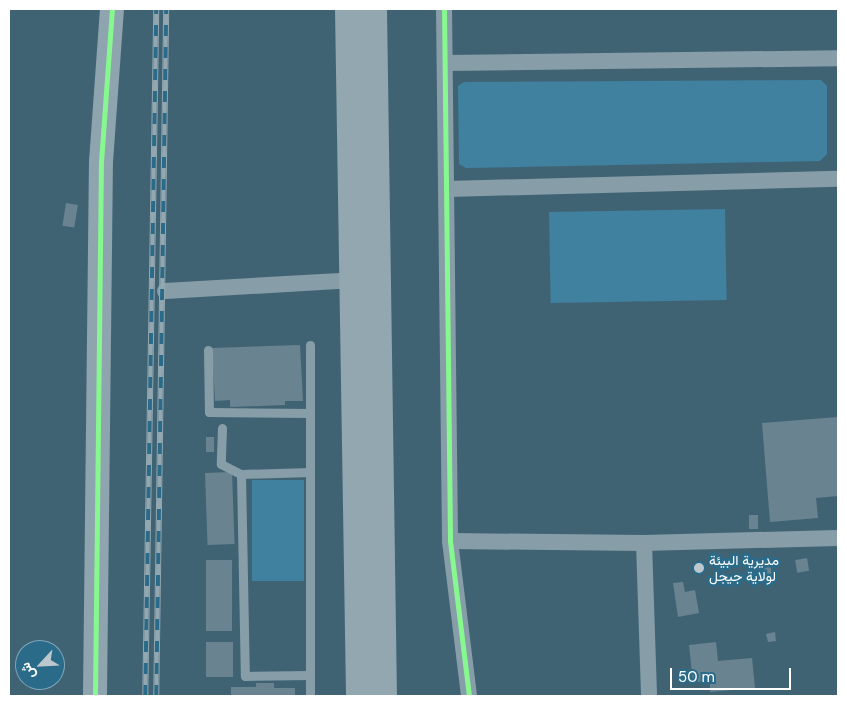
<!DOCTYPE html>
<html>
<head>
<meta charset="utf-8">
<style>
  body { margin:0 }
  #map { position:relative; width:847px; height:705px; overflow:hidden; background:#406374; font-family:"DM Sans",Vazirmatn,sans-serif }
  div>[style] { position:absolute }
  .green>* { inset:0; background:#3f819f; transform-origin:0 0 }
  .building>* { inset:0; background:#698390; transform-origin:0 0 }
  .lane>* { height:9px; margin:-4.5px; padding:0 4.5px; transform-origin:4.5px; border-radius:4.5px; background:#879ea9 }
  .street>* { height:16px; margin:-8px; padding:0 8px; transform-origin:8px; border-radius:8px; background:#879ea9 }
  .secondary>* { height:24px; margin:-12px; padding:0 12px; transform-origin:12px; border-radius:12px; background:#8ea4ae }
  .highway>* { height:28px; margin:-14px; padding:0 14px; transform-origin:14px; border-radius:14px; background:#92a7b0 }
  .rail>* { height:5.5px; margin-top:-2.75px; transform-origin:0; background:repeating-linear-gradient(90deg,#2a6b8a 0 11px,#92a7b0 0 22px); box-sizing:border-box; border-block:1px solid #92a7b0 }
  .cycleway>* { height:5px; margin:-2.5px; padding:0 2.5px; transform-origin:2.5px; border-radius:2.5px; background:#87f88f }
  .dots>* { width:14px; height:14px; translate:-50% -50%; box-sizing:border-box; border:2px solid #2a6b8a; border-radius:50% }
  span { translate:-50% -50%; white-space:nowrap; text-align:center; line-height:1.15; -webkit-text-stroke:5px #2a6b8a; paint-order:stroke }
  .poi-label { font-size:14px; color:#fff }
  .left { translate:0 -50%; text-align:left }
  .frame { position:absolute; inset:0; border:10px solid #fff; pointer-events:none }
  .north { position:absolute; left:15px; top:640px; width:50px; height:50px; box-sizing:border-box; background:#2a6b8a; border:1px solid #7fa6b9; border-radius:50%; rotate:245deg; font-size:14px; font-weight:700; line-height:20px; text-align:center; color:#fff }
  .north::after { content:''; display:block; margin:auto; width:18px; height:22px; background:#bcc8ce; clip-path:polygon(50% 0,100% 100%,50% 72%,0 100%) }
  .scale { position:absolute; left:670px; top:668px; width:121px; height:22px; box-sizing:border-box; border:2px solid #fff; border-top:0; padding-left:6px; font-size:15px; line-height:18px; white-space:nowrap; color:#fff; -webkit-text-stroke:4px #2a6b8a; paint-order:stroke }
</style>
</head>
<body>
<div id="map">
  <div class="green">
    <div style="clip-path:polygon(821px 80px,827px 86px,827px 154px,820px 161px,466px 168px,459px 164px,458px 86px,464px 82px)"></div>
    <div style="left:725px;top:209px;width:91px;height:176px;rotate:89deg"></div>
    <div style="left:252px;top:480px;width:52px;height:101px"></div>
  </div>
  <div class="building">
    <div style="left:66px;top:203px;width:12px;height:23px;rotate:9deg"></div>
    <div style="clip-path:polygon(300px 345px,303px 401px,285px 401px,285px 405px,230px 407px,230px 400px,215px 401px,212px 348px)"></div>
    <div style="clip-path:polygon(838px 417px,838px 496px,816px 498px,818px 518px,770px 522px,762px 423px)"></div>
    <div style="left:206px;top:437px;width:8px;height:15px"></div>
    <div style="left:232px;top:472px;width:72px;height:27px;rotate:88deg"></div>
    <div style="left:749px;top:515px;width:9px;height:14px"></div>
    <div style="left:807px;top:558px;width:13px;height:12px;rotate:81deg"></div>
    <div style="left:206px;top:560px;width:26px;height:71px"></div>
    <div style="left:759px;top:560px;width:12px;height:14px"></div>
    <div style="clip-path:polygon(683px 582px,685px 592px,695px 590px,699px 613px,678px 617px,673px 583px)"></div>
    <div style="clip-path:polygon(775px 632px,776px 641px,768px 642px,766px 634px)"></div>
    <div style="left:206px;top:642px;width:27px;height:35px"></div>
    <div style="clip-path:polygon(716px 642px,718px 661px,752px 658px,755px 688px,710px 692px,710px 681px,693px 682px,689px 645px)"></div>
    <div style="clip-path:polygon(256px 683px,274px 683px,274px 688px,295px 688px,295px 696px,231px 696px,231px 687px,256px 687px)"></div>
  </div>
  <div class="lane">
    <div style="left:310px;top:345px;width:351px;rotate:90deg"></div>
    <div style="left:208px;top:350px;width:62px;rotate:89.1deg"></div>
    <div style="left:209px;top:412px;width:101px;rotate:0.6deg"></div>
    <div style="left:222px;top:428px;width:36px;rotate:92deg"></div>
    <div style="left:221px;top:464px;width:22px;rotate:27deg"></div>
    <div style="left:310px;top:472px;width:69px;rotate:178.3deg"></div>
    <div style="left:241px;top:474px;width:202px;rotate:88.9deg"></div>
    <div style="left:245px;top:676px;width:65px;rotate:-0.9deg"></div>
  </div>
  <div class="street">
    <div style="left:444px;top:9px;width:532px;rotate:89.35deg"></div>
    <div style="left:450px;top:541px;width:156px;rotate:83deg"></div>
    <div style="left:445px;top:63px;width:393px;rotate:-0.7deg"></div>
    <div style="left:447px;top:189px;width:391px;rotate:-1.5deg"></div>
    <div style="left:165px;top:291px;width:189px;rotate:-3.3deg"></div>
    <div style="left:450px;top:541px;width:194px;rotate:0.6deg"></div>
    <div style="left:644px;top:543px;width:194px;rotate:-1.5deg"></div>
    <div style="left:644px;top:543px;width:153px;rotate:88.1deg"></div>
  </div>
  <div class="secondary">
    <div style="left:95px;top:696px;width:534px;rotate:-89.36deg"></div>
    <div style="left:101px;top:162px;width:153px;rotate:-85.9deg"></div>
  </div>
  <div class="highway">
    <div style="left:349px;top:9px;width:687px;rotate:89.08deg"></div>
    <div style="left:373px;top:9px;width:687px;rotate:89.17deg"></div>
  </div>
  <div class="rail">
    <div style="left:145px;top:696px;width:687px;rotate:-89.08deg"></div>
    <div style="left:156px;top:696px;width:687px;rotate:-89.17deg"></div>
  </div>
  <div class="cycleway">
    <div style="left:444px;top:9px;width:532px;rotate:89.35deg"></div>
    <div style="left:450px;top:541px;width:156px;rotate:83deg"></div>
    <div style="left:95px;top:696px;width:534px;rotate:-89.36deg"></div>
    <div style="left:101px;top:162px;width:153px;rotate:-85.9deg"></div>
  </div>
  <div class="dots">
    <div style="left:699px;top:568px;background:#bcc8ce"></div>
  </div>
  <div class="poi-label">
    <span class="left" style="left:709px;top:568px">مديرية البيئة<br>لولاية جيجل</span>
  </div>
  <div class="frame"></div>
  <div class="north">ش</div>
  <div class="scale">50 m</div>
</div>
</body>
</html>
